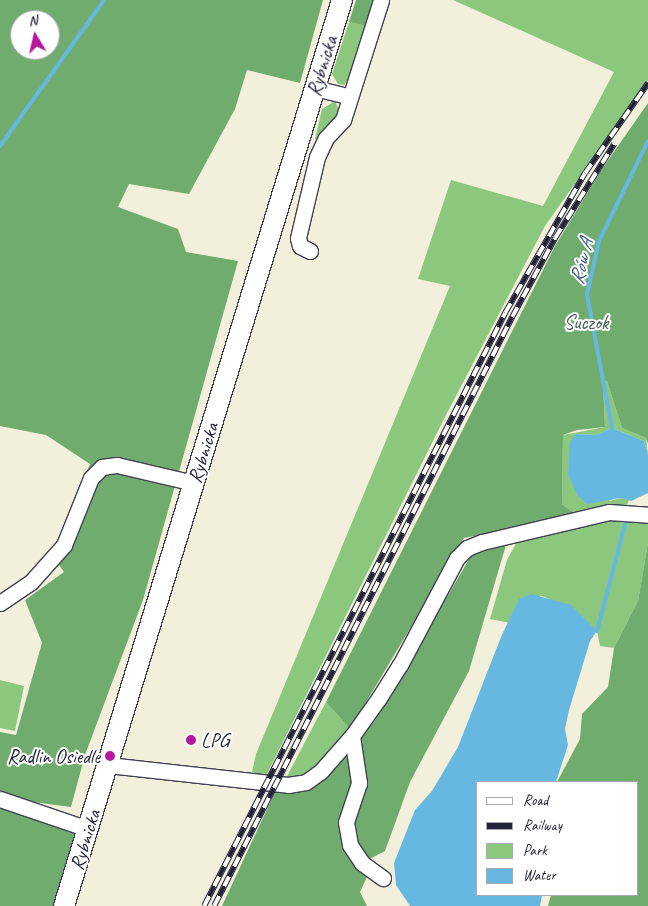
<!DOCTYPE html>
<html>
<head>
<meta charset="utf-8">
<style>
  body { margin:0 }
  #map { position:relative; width:648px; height:906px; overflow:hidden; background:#f2efdb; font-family:Caveat,sans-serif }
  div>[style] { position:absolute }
  .green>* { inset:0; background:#8bc87e }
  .forest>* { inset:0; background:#70ac6d }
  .water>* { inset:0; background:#66b8e1 }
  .stream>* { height:4px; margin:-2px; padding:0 2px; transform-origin:2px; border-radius:2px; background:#66b8e1 }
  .roads { filter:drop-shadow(1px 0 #414153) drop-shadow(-1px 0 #414153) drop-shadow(0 1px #414153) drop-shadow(0 -1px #414153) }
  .minor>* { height:15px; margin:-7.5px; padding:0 7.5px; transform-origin:7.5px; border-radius:7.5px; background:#fff }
  .major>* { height:20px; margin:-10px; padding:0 10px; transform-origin:10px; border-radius:10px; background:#fff }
  .rail>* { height:5.5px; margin-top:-2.75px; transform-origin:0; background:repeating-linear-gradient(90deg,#fff 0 11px,#22223b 0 22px); box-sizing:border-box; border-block:1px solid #22223b }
  .dots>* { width:14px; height:14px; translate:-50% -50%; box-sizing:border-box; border:2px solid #fff; border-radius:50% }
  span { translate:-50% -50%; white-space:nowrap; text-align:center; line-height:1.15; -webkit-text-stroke:4px #fff; paint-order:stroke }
  .street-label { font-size:20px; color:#22223b }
  .park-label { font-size:20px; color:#475c52 }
  .poi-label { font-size:20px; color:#22223b }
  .left { translate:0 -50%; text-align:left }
  .right { translate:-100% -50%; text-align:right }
  .water-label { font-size:21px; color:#3d5e7d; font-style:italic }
  .legend { position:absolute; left:476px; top:781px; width:162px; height:115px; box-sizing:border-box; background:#fff; border:1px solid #a7a7b1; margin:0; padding:6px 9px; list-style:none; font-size:15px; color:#22223b }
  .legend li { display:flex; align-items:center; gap:10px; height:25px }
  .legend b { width:25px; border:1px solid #a7a7b1 }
  .north { position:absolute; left:10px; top:10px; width:50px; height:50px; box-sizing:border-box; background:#fff; border:1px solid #a7a7b1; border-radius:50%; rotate:351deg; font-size:14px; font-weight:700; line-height:20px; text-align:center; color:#22223b }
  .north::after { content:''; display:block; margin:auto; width:18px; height:22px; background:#b5179e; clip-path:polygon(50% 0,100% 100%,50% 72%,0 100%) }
</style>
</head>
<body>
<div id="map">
  <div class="green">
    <div style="clip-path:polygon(453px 0,648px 0,648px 80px,545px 226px,445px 417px,265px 778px,252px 772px,256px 754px,450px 286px,418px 279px,451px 180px,543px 206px,614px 72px)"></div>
    <div style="clip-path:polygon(349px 22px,366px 26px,350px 77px,344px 85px,338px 84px,332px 74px)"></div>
    <div style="clip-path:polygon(335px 101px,340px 112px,321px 141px,315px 139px,322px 109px)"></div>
    <div style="clip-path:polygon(607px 381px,622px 428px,646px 438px,648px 454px,644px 441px,612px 428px,597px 435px,576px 434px,568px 475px,573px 484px,610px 501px,621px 498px,629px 500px,627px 505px,619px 508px,574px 513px,562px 504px,563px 435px,605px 427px,603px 382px)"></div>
    <div style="clip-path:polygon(648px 515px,648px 543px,638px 601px,614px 648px,600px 646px,597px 631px,556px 602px,542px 596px,520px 599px,510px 623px,490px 619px,507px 560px,518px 540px,541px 528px)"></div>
    <div style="clip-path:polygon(0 680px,24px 686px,15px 731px,0 728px)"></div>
    <div style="clip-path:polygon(326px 702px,350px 729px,308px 775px,284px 782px)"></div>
  </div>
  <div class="forest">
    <div style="clip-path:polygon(evenodd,0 0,323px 0,300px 83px,247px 70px,235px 109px,189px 194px,129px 184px,118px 207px,178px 229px,186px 252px,238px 261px,143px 600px,85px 755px,71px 807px,33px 802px,75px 835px,54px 906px,0 906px,0 732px,16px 735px,42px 643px,25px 600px,64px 572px,49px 551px,59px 540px,90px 464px,46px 435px,0 426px,0 0,20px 20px,50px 20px,50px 50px,20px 50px,20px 20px)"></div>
    <div style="clip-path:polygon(356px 0,377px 0,366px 26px,349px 22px)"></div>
    <div style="clip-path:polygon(648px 103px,648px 444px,646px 438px,622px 428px,607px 381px,603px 382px,605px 427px,577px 430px,563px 435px,562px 504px,574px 513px,568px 519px,464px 538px,350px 729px,326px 702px,555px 246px,602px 169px)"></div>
    <div style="clip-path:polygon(508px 538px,469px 671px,410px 782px,385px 851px,362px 863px,367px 877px,360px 892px,367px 906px,222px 906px,275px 792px,316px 784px,374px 722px,472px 554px)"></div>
    <div style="clip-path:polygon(648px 543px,648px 906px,548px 906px,551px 895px,637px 895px,637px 782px,557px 782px,580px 739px,582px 714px,608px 687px,614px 648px,638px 601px)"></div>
  </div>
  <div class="water">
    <div style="clip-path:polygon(612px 428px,644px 441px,648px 454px,648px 493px,631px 501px,621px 498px,587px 504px,578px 496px,568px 475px,570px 442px,576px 434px,597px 435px)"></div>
    <div style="clip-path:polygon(531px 594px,571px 605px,597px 631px,590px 641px,569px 710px,565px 729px,568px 745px,556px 782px,477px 782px,477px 895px,542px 895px,540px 906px,410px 906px,396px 885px,394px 863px,415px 810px,432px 791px,458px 747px,501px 637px,519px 599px)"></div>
  </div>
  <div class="stream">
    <div style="left:0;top:146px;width:179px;rotate:-54.5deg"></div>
    <div style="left:612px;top:428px;width:136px;rotate:-100.6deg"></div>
    <div style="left:587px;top:294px;width:54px;rotate:-77.2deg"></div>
    <div style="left:599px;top:241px;width:111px;rotate:-63.9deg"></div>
    <div style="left:597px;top:631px;width:111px;rotate:-75.3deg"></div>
  </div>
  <div class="roads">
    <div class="minor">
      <div style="left:315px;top:88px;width:36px;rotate:14deg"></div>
      <div style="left:310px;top:251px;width:11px;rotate:-153deg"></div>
      <div style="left:300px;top:246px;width:8px;rotate:-104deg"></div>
      <div style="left:298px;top:238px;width:83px;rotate:-76.8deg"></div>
      <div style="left:317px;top:157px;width:21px;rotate:-65deg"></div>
      <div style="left:326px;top:138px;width:25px;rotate:-47deg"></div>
      <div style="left:343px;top:120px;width:126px;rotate:-72.4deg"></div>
      <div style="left:0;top:603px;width:37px;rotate:-34deg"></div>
      <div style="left:31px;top:582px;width:50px;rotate:-48.3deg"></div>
      <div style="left:64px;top:545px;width:72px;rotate:-68.1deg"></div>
      <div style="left:91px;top:478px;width:16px;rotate:-45deg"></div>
      <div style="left:102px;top:467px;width:15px;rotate:-8deg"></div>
      <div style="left:117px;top:465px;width:79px;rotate:13.2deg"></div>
      <div style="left:352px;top:736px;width:48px;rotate:81.5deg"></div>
      <div style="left:359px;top:783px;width:41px;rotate:108.4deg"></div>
      <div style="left:346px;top:822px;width:23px;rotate:80deg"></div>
      <div style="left:350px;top:845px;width:22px;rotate:56deg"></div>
      <div style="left:362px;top:863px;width:26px;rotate:36deg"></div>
      <div style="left:108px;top:765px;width:181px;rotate:6.3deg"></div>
      <div style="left:288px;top:785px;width:18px;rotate:-9deg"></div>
      <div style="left:306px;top:782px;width:19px;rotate:-36deg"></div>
      <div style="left:321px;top:771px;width:47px;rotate:-48.5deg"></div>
      <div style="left:352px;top:736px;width:47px;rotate:-54.6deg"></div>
      <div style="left:379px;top:698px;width:39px;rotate:-58deg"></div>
      <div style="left:400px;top:665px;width:121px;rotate:-62deg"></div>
      <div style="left:457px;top:558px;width:14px;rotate:-45deg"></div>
      <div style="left:467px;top:548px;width:16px;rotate:-22deg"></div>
      <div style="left:482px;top:542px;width:130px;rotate:-13.3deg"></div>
      <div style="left:609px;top:512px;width:39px;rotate:4deg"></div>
      <div style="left:0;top:799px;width:93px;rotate:18.8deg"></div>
    </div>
    <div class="major">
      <div style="left:64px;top:906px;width:948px;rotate:-72.94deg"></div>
    </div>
  </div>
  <div class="rail">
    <div style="left:204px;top:906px;width:665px;rotate:-63.09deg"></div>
    <div style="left:505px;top:313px;width:161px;rotate:-60.3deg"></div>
    <div style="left:585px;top:173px;width:110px;rotate:-55deg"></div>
    <div style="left:214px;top:906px;width:660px;rotate:-63.16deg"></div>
    <div style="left:512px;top:317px;width:90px;rotate:-61.4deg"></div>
    <div style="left:555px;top:238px;width:111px;rotate:-57.9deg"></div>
  </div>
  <div class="dots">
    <div style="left:191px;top:740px;background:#b5179e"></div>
    <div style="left:110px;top:756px;background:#b5179e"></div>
  </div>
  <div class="street-label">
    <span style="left:322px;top:66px;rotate:-73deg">Rybnicka</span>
    <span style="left:203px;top:453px;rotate:-73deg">Rybnicka</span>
    <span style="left:85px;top:840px;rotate:-73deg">Rybnicka</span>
  </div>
  <div class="park-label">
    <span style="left:586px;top:322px">Suczok</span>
  </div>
  <div class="poi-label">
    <span class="left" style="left:201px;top:740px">LPG</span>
    <span class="right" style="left:100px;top:756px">Radlin Osiedle</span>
  </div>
  <div class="water-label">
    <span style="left:581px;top:262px;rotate:-77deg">Rów A</span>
  </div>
  <ul class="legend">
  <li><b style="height:6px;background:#fff"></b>Road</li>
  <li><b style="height:6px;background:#22223b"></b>Railway</li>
  <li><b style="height:14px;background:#8bc87e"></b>Park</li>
  <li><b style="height:14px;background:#66b8e1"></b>Water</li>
  </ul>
  <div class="north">N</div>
</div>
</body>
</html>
